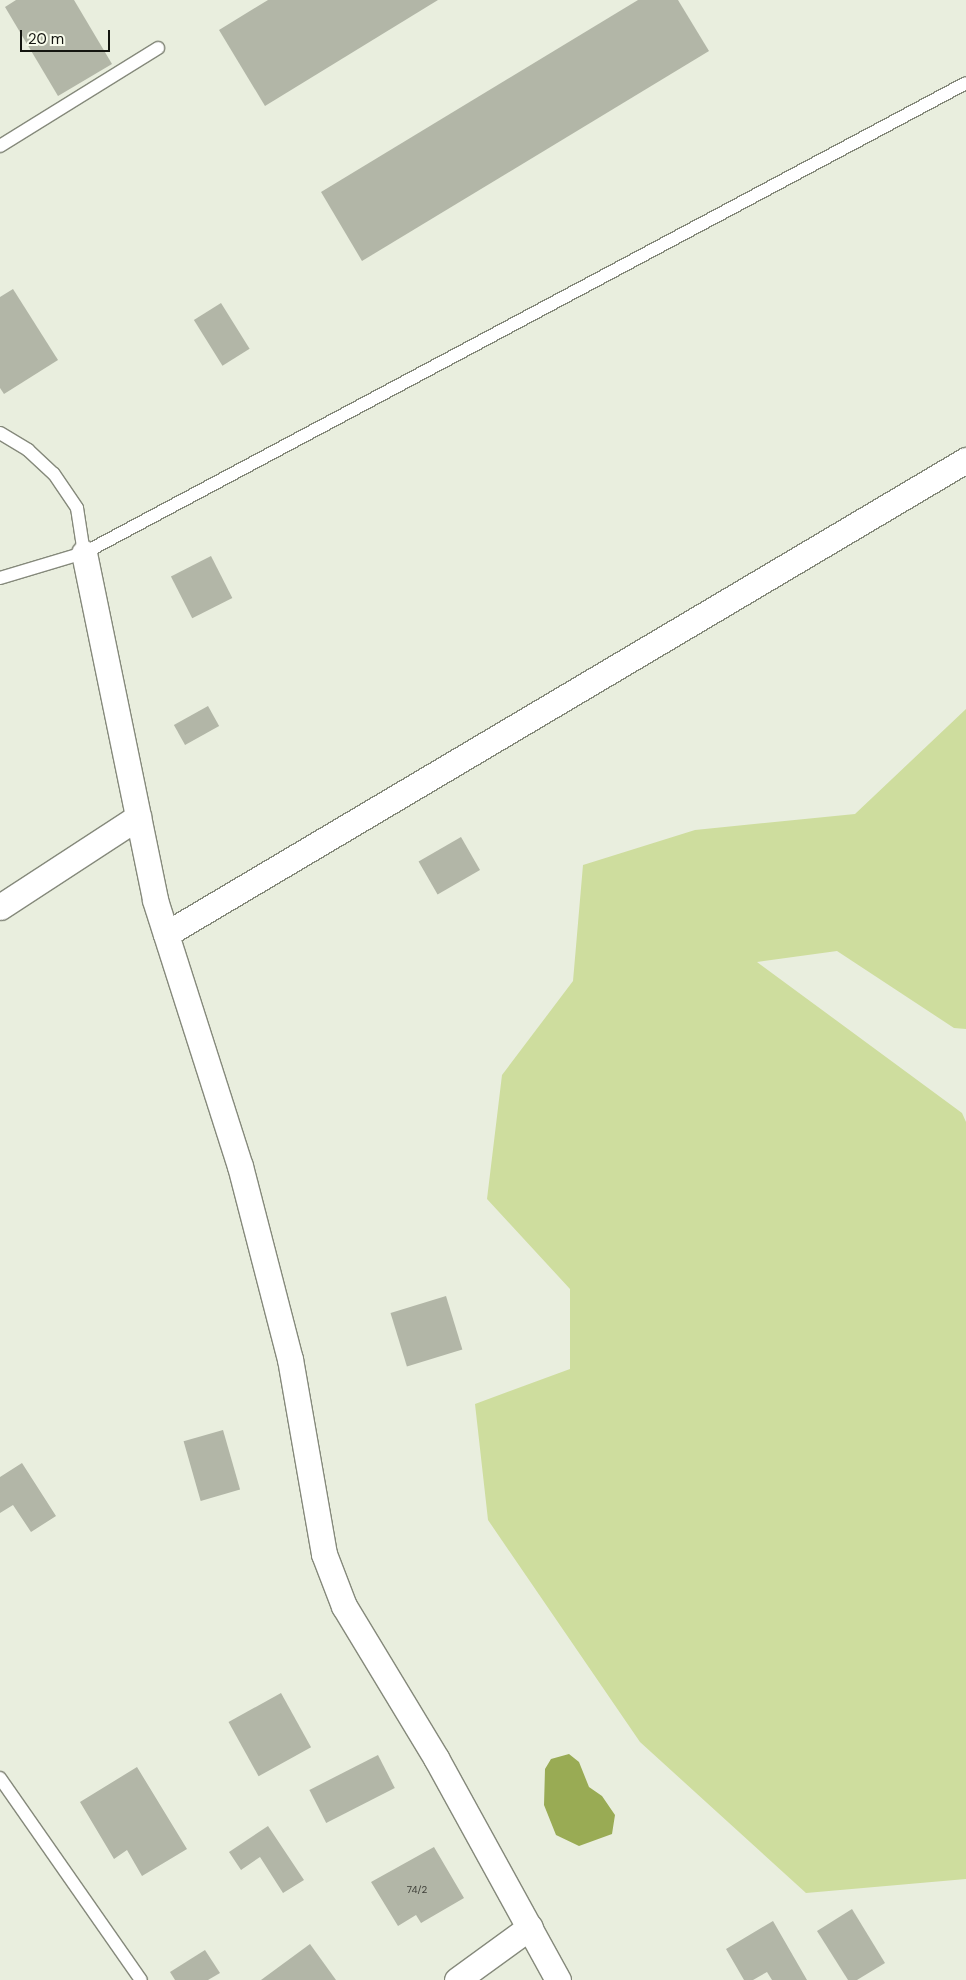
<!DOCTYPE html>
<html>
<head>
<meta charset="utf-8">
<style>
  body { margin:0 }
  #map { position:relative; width:966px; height:1980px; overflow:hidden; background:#e9eede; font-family:"DM Sans",sans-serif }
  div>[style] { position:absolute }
  .green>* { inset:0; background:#cedd9e }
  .water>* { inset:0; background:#99ab54 }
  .building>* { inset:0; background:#b2b6a7; transform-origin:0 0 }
  .roads { filter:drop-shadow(1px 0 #85897b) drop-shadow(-1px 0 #85897b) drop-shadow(0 1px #85897b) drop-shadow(0 -1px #85897b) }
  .lane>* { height:12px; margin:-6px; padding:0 6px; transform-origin:6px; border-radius:6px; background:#fff }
  .street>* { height:25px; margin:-12.5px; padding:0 12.5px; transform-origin:12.5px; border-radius:12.5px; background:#fff }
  span { translate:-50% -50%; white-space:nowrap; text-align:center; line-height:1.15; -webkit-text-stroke:4.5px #f7fbeb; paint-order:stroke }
  .number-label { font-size:10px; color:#3c3d36 }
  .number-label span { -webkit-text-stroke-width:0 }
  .scale { position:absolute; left:20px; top:30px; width:90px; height:22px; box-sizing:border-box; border:2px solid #141510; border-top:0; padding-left:6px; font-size:15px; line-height:18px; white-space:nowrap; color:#141510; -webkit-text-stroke:4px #f7fbeb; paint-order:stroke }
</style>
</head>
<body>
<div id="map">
  <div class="green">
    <div style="clip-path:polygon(966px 709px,966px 1029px,954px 1028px,837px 951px,757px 962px,962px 1113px,966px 1122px,966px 1879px,806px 1893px,640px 1742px,488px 1520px,475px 1404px,570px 1369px,570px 1289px,487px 1199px,502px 1075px,573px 981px,583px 865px,695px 830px,855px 814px)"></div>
  </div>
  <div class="water">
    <div style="clip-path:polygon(569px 1754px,579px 1762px,589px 1787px,602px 1796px,615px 1815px,612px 1834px,579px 1846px,556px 1835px,544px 1805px,545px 1769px,551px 1759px)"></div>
  </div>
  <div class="building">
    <div style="clip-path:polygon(16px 0,74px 0,112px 64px,58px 96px,5px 7px)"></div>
    <div style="clip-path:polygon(268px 0,438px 0,265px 106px,219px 30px)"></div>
    <div style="clip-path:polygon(638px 0,678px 0,709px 51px,362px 261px,321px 192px)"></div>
    <div style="clip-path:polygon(13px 289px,58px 360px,4px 394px,0 388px,0 297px)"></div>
    <div style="left:221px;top:303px;width:54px;height:32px;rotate:58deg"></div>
    <div style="left:211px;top:556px;width:47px;height:45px;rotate:63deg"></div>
    <div style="left:208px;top:706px;width:23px;height:39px;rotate:61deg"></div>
    <div style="left:461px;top:837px;width:38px;height:49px;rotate:60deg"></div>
    <div style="left:446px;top:1296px;width:56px;height:58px;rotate:73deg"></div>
    <div style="left:223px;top:1430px;width:62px;height:41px;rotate:74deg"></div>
    <div style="clip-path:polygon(22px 1463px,56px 1516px,31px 1532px,13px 1505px,0 1513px,0 1477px)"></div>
    <div style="left:281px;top:1693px;width:62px;height:60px;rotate:61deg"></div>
    <div style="left:378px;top:1755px;width:37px;height:77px;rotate:63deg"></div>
    <div style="clip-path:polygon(137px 1767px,187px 1849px,142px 1876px,127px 1850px,114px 1859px,80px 1802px)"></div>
    <div style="clip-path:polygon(268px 1826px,304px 1880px,283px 1893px,260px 1857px,241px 1870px,229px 1852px)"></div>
    <div style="clip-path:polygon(434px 1847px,464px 1898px,421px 1923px,416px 1915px,398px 1926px,371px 1882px)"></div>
    <div style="clip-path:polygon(852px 1909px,885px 1963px,857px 1980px,848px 1980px,817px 1931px)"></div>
    <div style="clip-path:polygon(773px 1921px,807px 1980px,772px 1980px,767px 1972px,753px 1980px,744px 1980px,726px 1949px)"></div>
    <div style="clip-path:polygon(310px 1944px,336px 1980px,261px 1980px)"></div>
    <div style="clip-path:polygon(205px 1950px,220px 1973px,208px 1980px,175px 1980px,170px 1972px)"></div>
  </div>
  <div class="roads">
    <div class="lane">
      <div style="left:0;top:146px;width:186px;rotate:-31.8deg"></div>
      <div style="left:0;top:433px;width:33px;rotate:31deg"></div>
      <div style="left:28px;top:450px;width:35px;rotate:43deg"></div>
      <div style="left:54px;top:474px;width:41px;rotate:55.9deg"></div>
      <div style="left:77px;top:508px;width:46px;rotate:81.2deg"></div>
      <div style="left:0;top:578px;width:88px;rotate:-16.6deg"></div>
      <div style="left:84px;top:553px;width:999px;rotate:-28.05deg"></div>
      <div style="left:0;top:1778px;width:246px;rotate:55.1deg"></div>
    </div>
    <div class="street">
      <div style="left:84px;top:553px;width:354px;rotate:78.4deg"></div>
      <div style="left:155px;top:900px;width:279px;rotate:72.3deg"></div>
      <div style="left:240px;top:1166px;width:199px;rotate:75.5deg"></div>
      <div style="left:290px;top:1359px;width:198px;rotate:80.1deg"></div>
      <div style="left:324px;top:1554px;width:56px;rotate:69deg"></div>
      <div style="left:344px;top:1606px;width:178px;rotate:58.8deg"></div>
      <div style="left:436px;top:1758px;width:253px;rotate:61.2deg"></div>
      <div style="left:0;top:907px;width:165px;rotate:-33.1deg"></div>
      <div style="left:166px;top:934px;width:930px;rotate:-30.65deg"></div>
      <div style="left:457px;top:1980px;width:90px;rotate:-36deg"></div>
    </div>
  </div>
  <div class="number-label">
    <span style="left:417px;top:1890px">74/2</span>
  </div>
  <div class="scale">20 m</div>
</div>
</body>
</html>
